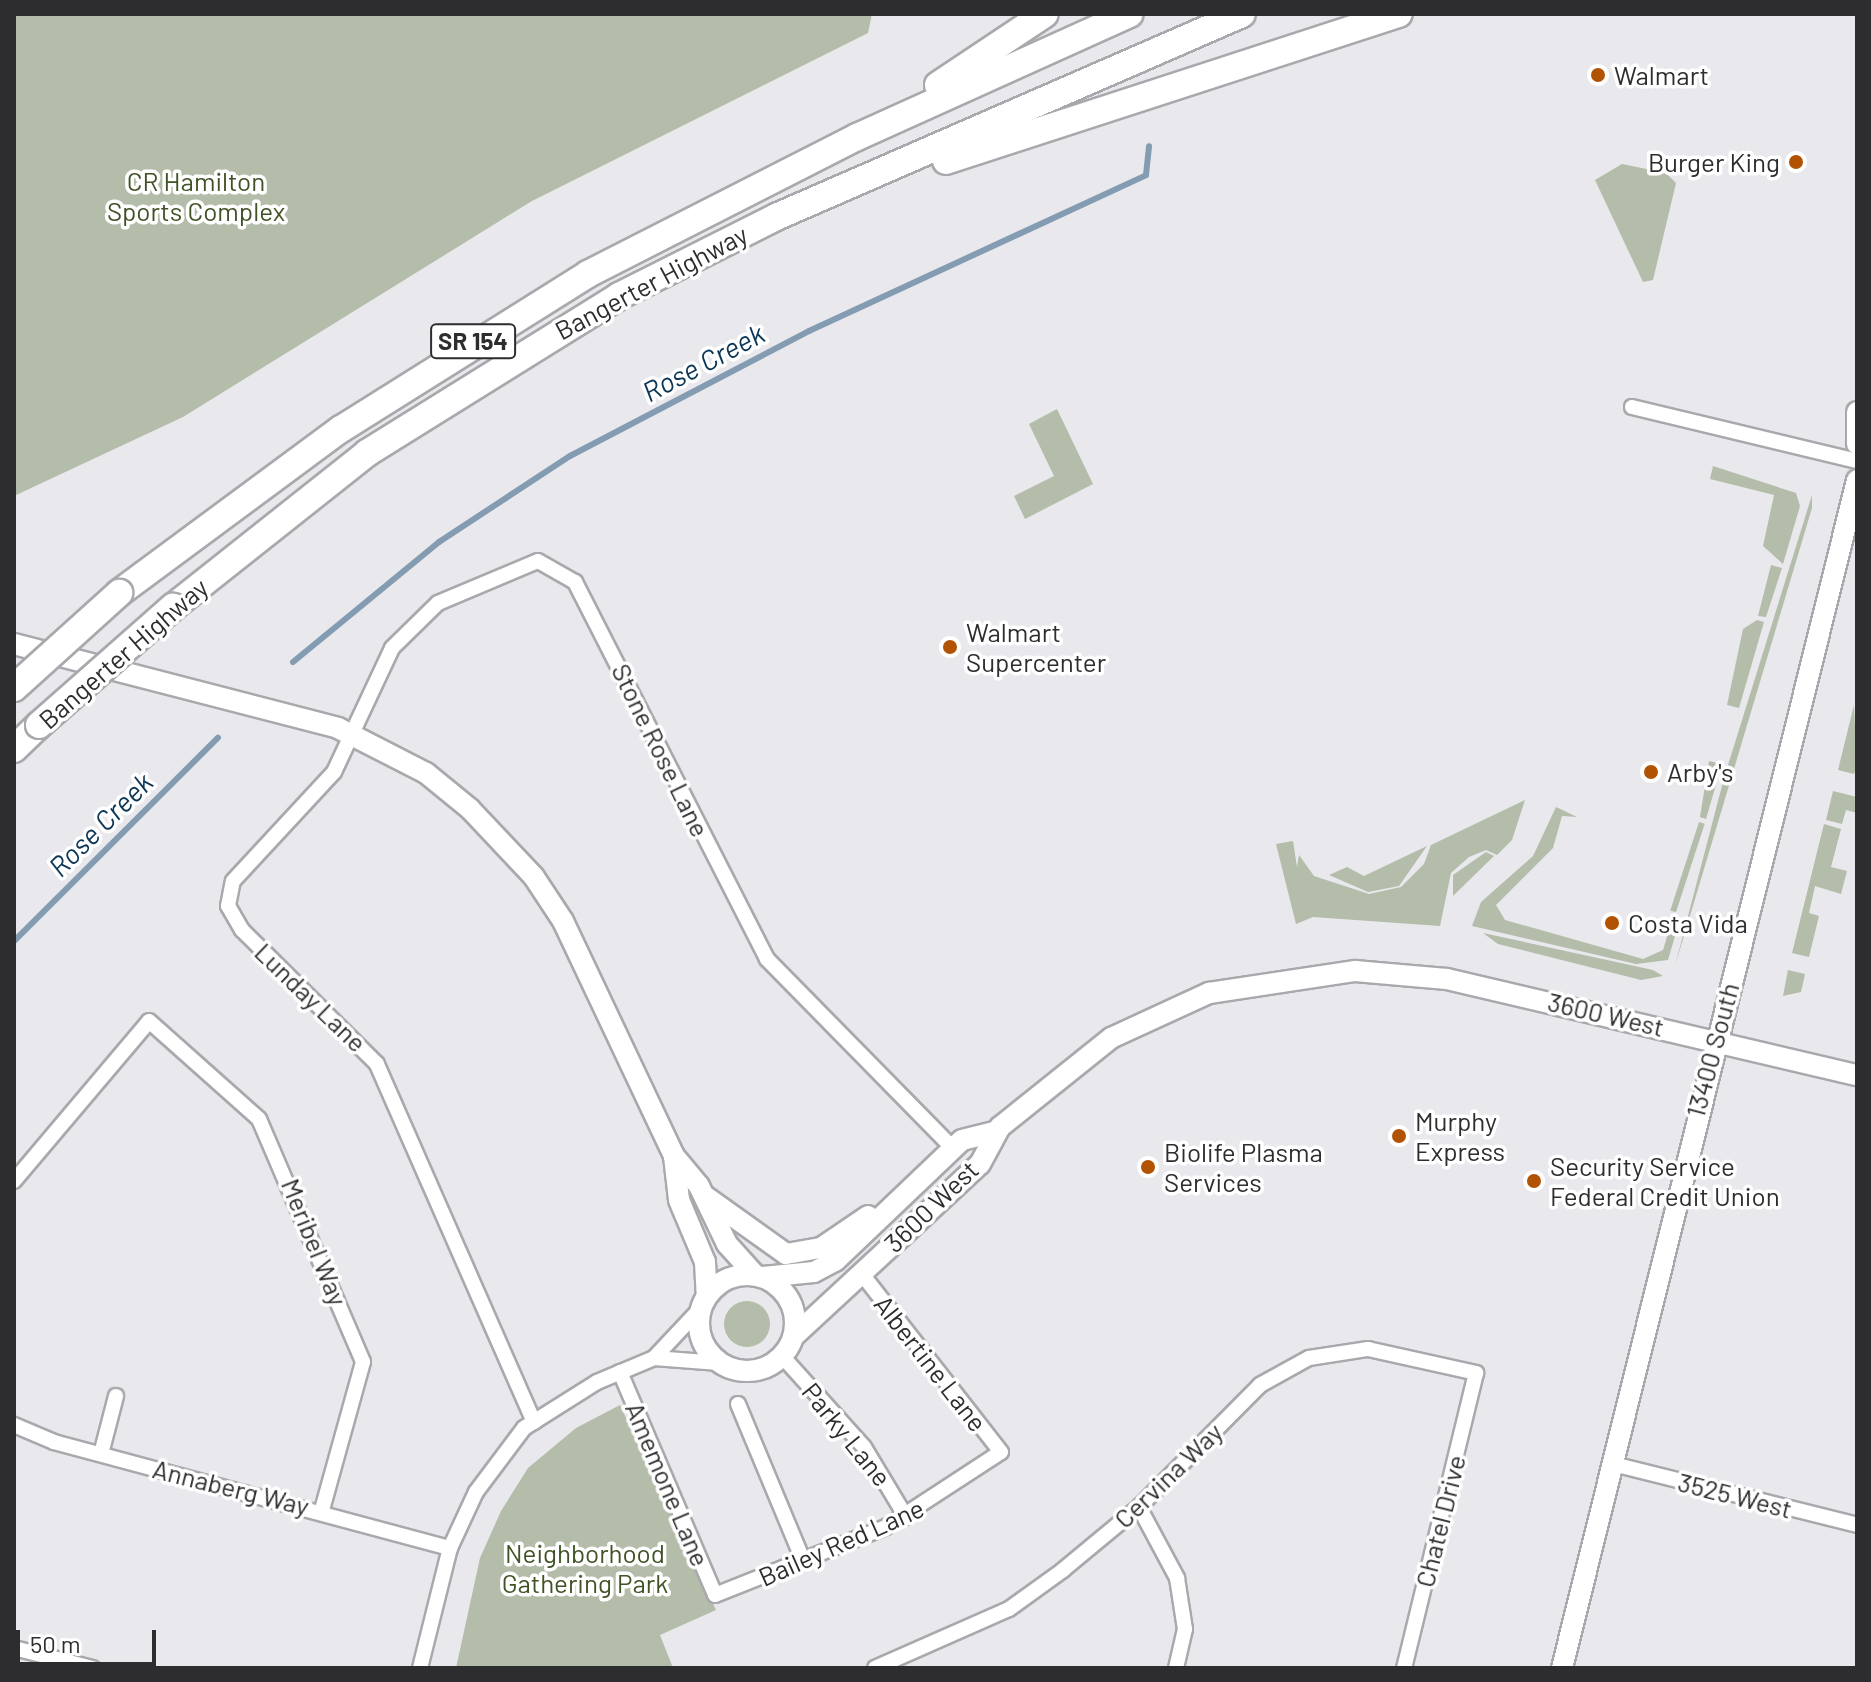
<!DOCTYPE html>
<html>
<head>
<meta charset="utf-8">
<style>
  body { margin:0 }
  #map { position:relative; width:1871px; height:1682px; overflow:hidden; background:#e8e8ed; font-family:Barlow,sans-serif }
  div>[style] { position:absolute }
  .green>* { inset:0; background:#b4bdaa; transform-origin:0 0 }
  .round { border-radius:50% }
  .stream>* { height:6px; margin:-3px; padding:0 3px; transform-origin:3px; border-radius:3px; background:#849cb2 }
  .roads { filter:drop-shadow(2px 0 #a9a9ad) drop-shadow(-2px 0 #a9a9ad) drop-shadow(0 2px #a9a9ad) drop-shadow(0 -2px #a9a9ad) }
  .street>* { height:14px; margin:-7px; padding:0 7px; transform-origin:7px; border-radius:7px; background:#fff }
  .secondary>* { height:20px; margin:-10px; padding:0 10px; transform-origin:10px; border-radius:10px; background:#fff }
  .secondary>.ring { margin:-10px; padding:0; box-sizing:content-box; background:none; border:20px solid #fff; border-radius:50% }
  .highway>* { height:26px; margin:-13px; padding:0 13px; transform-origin:13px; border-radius:13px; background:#fff }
  .bridges { filter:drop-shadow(2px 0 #a9a9ad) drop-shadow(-2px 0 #a9a9ad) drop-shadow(0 2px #a9a9ad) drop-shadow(0 -2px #a9a9ad) }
  .highway-bridge>* { height:26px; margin:-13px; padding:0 13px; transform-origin:13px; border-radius:13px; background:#fff }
  .dots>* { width:22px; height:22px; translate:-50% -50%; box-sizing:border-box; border:4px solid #fff; border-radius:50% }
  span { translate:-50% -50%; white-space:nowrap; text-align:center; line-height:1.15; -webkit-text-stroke:7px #fff; paint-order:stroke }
  .shield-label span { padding:2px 6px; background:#fff; border:2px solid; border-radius:6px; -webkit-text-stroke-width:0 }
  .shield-label { font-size:24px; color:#2d2d2f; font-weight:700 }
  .poi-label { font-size:26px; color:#2d2d2f }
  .left { translate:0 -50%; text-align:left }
  .right { translate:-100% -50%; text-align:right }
  .park-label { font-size:26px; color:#405326 }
  .street-label { font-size:26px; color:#2d2d2f }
  .water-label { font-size:28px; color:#0b3656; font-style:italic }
  .frame { position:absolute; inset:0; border:16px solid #2d2d2f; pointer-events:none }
  .scale { position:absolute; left:16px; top:1630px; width:140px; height:36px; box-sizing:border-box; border:4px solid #2d2d2f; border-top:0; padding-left:10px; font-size:24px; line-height:28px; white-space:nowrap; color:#2d2d2f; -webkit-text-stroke:6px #fff; paint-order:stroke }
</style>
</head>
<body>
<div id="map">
  <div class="green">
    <div style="clip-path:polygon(14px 14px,872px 14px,868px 33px,532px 201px,183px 417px,14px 496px)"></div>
    <div style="clip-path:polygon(1622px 164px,1666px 173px,1676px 183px,1653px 280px,1643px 282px,1595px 180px)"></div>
    <div style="clip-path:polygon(1057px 409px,1093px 484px,1025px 519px,1014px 496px,1054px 476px,1029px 424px)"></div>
    <div style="clip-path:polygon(1713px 466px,1796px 493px,1800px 506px,1783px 564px,1763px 546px,1774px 495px,1710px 479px)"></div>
    <div style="clip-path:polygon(1812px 495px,1812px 508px,1675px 966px,1724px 778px)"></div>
    <div style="clip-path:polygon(1771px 565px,1782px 568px,1766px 617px,1758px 616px)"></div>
    <div style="clip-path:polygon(1757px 620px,1764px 622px,1739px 708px,1727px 705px,1743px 629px)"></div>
    <div style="clip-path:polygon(1854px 705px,1857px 765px,1854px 774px,1838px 770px)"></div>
    <div style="clip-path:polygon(1709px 761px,1722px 764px,1706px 819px,1700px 817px)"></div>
    <div style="clip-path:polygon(1833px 791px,1857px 797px,1857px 813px,1846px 810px,1842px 824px,1826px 820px)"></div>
    <div style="clip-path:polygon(1525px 800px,1512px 840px,1497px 855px,1486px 850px,1469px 857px,1451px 873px,1440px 926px,1313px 917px,1296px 924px,1276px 844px,1293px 841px,1297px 867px,1299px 855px,1314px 876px,1369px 894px,1401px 887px,1424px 864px,1431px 845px)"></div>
    <div style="clip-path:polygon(1556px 807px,1577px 817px,1562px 816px,1553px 848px,1496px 905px,1505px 920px,1643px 959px,1663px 950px,1673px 917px,1680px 919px,1668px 960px,1636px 964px,1472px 926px,1481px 902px,1533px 856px)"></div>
    <div style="left:1699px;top:822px;width:6px;height:93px;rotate:18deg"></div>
    <div style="clip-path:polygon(1824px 824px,1841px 829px,1831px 867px,1847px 871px,1841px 894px,1815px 886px,1809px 913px,1819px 916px,1809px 957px,1792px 953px)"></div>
    <div style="clip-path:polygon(1427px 846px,1399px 886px,1368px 892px,1329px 875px,1347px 867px,1364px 876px)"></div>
    <div style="clip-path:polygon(1486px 852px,1494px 856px,1453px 896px,1453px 875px)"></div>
    <div style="clip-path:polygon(1483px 933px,1653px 970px,1663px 976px,1641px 980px,1498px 944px)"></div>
    <div style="clip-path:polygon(1788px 970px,1805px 974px,1801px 992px,1783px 996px)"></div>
    <div class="round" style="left:724px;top:1301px;width:46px;height:46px"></div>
    <div style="clip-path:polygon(620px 1405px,716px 1610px,660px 1635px,673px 1668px,456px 1668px,480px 1558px,501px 1511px,528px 1468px,576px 1428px)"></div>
  </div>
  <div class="stream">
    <div style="left:293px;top:662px;width:189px;rotate:-39.4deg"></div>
    <div style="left:439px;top:542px;width:157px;rotate:-33.3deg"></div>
    <div style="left:570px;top:456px;width:270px;rotate:-27.6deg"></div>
    <div style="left:809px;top:331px;width:371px;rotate:-24.8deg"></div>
    <div style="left:1146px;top:175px;width:29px;rotate:-84deg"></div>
    <div style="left:14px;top:941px;width:288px;rotate:-44.9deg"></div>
  </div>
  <div class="roads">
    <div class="street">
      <div style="left:1632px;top:407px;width:231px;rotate:13.5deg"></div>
      <div style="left:14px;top:1181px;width:209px;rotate:-49.8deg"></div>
      <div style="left:149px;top:1021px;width:147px;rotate:41.7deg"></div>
      <div style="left:259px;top:1119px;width:264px;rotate:66.8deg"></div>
      <div style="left:363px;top:1362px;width:154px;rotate:105.5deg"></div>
      <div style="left:782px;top:1356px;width:122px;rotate:48deg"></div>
      <div style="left:864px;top:1447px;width:82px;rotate:59deg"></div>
      <div style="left:654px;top:1358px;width:65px;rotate:4.4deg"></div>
      <div style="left:620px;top:1372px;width:242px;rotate:66.9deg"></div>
      <div style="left:715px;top:1595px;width:184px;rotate:-21.7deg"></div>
      <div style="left:886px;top:1527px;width:137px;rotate:-33.1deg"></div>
      <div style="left:1001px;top:1452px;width:227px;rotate:-128deg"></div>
      <div style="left:738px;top:1404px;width:169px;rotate:67.4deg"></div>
      <div style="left:534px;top:1422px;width:391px;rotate:-113.7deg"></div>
      <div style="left:377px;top:1064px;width:190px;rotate:-135.2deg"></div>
      <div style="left:242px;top:930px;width:28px;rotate:-120deg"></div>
      <div style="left:228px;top:906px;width:25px;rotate:-79deg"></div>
      <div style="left:233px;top:881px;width:149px;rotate:-47.2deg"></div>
      <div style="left:334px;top:772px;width:137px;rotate:-64.9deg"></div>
      <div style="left:392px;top:648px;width:64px;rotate:-44.4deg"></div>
      <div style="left:438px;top:603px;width:108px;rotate:-22.8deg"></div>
      <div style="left:538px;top:561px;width:43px;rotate:29.6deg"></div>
      <div style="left:575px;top:582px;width:423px;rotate:63deg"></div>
      <div style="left:767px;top:959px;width:265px;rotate:45.5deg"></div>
      <div style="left:14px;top:1425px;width:43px;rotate:23deg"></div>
      <div style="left:54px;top:1442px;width:410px;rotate:15deg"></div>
      <div style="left:101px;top:1454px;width:60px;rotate:-75.5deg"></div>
      <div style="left:1613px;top:1464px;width:252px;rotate:14deg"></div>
      <div style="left:1139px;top:1507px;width:81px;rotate:61.8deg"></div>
      <div style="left:1177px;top:1578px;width:52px;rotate:81.1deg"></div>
      <div style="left:1185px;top:1629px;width:40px;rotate:103deg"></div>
      <div style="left:14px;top:1648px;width:81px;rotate:14.4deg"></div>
      <div style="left:420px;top:1668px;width:124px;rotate:-76deg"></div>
      <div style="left:450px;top:1548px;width:62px;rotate:-65.1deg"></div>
      <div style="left:476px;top:1492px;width:80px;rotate:-53.1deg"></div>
      <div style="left:524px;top:1428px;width:86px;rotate:-32.2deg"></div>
      <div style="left:597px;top:1382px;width:62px;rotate:-22.8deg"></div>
      <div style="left:654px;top:1358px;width:67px;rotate:-46.8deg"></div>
      <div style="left:875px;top:1668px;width:146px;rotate:-23.8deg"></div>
      <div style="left:1009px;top:1609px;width:67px;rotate:-35.8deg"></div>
      <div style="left:1063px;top:1570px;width:99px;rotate:-39.7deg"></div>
      <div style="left:1139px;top:1507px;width:172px;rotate:-45.2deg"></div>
      <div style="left:1260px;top:1385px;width:56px;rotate:-28.9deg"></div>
      <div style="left:1309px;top:1358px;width:60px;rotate:-8.7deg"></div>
      <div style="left:1368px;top:1349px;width:111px;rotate:12.5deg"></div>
      <div style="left:1476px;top:1373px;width:304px;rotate:103.7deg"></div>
    </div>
    <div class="secondary">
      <div style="left:1857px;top:412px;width:32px;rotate:90deg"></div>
      <div style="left:14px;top:644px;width:335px;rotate:14.5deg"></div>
      <div style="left:338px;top:728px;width:99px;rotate:27.1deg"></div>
      <div style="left:426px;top:773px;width:57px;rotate:39.3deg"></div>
      <div style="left:470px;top:809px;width:93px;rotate:46.7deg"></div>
      <div style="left:534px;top:877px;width:53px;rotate:56.6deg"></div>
      <div style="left:563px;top:921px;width:260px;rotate:64.7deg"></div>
      <div style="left:674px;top:1156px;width:39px;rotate:50deg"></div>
      <div style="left:699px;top:1186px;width:64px;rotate:64.2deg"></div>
      <div style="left:727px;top:1244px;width:42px;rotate:47.9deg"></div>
      <div style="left:674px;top:1156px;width:44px;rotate:83.5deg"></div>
      <div style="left:679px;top:1200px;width:67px;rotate:67.2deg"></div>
      <div style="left:705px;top:1262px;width:33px;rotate:87deg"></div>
      <div style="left:706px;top:1197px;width:98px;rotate:35.5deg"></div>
      <div style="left:786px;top:1254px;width:36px;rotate:-10deg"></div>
      <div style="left:821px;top:1248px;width:57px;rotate:-34.2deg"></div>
      <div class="ring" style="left:699px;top:1275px;width:76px;height:76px"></div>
      <div style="left:763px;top:1277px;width:51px;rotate:-5.6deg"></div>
      <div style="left:814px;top:1272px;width:24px;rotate:-28deg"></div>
      <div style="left:835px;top:1261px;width:175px;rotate:-43.6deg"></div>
      <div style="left:962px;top:1140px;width:33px;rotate:-14deg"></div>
      <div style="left:794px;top:1336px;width:253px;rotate:-42.8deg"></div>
      <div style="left:980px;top:1164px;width:42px;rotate:-61.6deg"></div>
      <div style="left:1000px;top:1127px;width:142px;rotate:-38.7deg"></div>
      <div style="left:1111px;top:1038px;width:108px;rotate:-24.7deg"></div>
      <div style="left:1209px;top:993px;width:148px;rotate:-8.6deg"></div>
      <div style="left:1355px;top:971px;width:92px;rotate:5deg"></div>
      <div style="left:1447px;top:979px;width:421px;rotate:13.2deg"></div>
      <div style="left:1562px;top:1668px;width:1224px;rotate:-76.05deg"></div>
    </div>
    <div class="highway">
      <div style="left:938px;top:85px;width:128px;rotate:-33.6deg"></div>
      <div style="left:946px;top:161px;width:476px;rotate:-18deg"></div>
      <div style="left:119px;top:593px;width:276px;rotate:-36.5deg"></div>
      <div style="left:341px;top:429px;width:292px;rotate:-32.1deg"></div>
      <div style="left:588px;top:274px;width:302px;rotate:-27deg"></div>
      <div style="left:857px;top:137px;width:299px;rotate:-24.3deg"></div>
      <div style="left:173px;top:607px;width:248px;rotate:-38.4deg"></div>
      <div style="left:367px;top:453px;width:297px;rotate:-31.9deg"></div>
      <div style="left:619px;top:296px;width:176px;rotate:-26.7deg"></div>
      <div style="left:776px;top:217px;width:508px;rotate:-23.54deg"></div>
      <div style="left:14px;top:749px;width:35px;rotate:-44deg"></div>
    </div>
  </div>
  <div class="bridges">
    <div class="highway-bridge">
      <div style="left:14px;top:688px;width:142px;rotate:-42.1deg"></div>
      <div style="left:39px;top:725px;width:179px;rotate:-41.4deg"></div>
    </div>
  </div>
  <div class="dots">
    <div style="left:1598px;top:75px;background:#b25304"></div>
    <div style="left:1796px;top:162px;background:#b25304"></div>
    <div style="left:950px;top:647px;background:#b25304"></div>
    <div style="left:1651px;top:772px;background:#b25304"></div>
    <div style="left:1612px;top:923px;background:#b25304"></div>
    <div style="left:1399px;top:1136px;background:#b25304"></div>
    <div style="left:1148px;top:1167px;background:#b25304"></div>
    <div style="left:1534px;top:1181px;background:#b25304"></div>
  </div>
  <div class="shield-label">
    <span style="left:473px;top:341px">SR 154</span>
  </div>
  <div class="poi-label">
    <span class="left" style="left:1614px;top:75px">Walmart</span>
    <span class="right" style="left:1780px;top:162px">Burger King</span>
    <span class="left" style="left:966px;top:647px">Walmart<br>Supercenter</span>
    <span class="left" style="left:1667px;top:772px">Arby's</span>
    <span class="left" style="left:1628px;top:923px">Costa Vida</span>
    <span class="left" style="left:1415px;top:1136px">Murphy<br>Express</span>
    <span class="left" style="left:1164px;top:1167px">Biolife Plasma<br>Services</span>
    <span class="left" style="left:1550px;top:1181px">Security Service<br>Federal Credit Union</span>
  </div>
  <div class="park-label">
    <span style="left:196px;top:196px">CR Hamilton<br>Sports Complex</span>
    <span style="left:585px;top:1568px">Neighborhood<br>Gathering Park</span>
  </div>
  <div class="street-label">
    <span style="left:651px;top:282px;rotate:-28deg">Bangerter Highway</span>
    <span style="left:123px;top:653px;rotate:-41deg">Bangerter Highway</span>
    <span style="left:661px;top:750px;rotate:64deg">Stone Rose Lane</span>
    <span style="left:311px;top:997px;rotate:44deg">Lunday Lane</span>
    <span style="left:1606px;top:1014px;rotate:13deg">3600 West</span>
    <span style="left:1712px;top:1050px;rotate:-75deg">13400 South</span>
    <span style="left:931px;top:1206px;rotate:-44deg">3600 West</span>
    <span style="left:315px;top:1242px;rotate:68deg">Meribel Way</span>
    <span style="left:931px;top:1363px;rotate:52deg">Albertine Lane</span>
    <span style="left:847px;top:1434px;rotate:51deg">Parky Lane</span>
    <span style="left:1168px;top:1475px;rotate:-44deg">Cervina Way</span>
    <span style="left:668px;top:1484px;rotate:67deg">Amemone Lane</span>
    <span style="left:231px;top:1487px;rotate:14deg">Annaberg Way</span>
    <span style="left:1735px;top:1495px;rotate:14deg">3525 West</span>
    <span style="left:1440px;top:1521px;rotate:-76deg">Chatel Drive</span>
    <span style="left:841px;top:1542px;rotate:-24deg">Bailey Red Lane</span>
  </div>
  <div class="water-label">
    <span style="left:703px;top:362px;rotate:-28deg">Rose Creek</span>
    <span style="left:100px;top:824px;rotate:-45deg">Rose Creek</span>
  </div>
  <div class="frame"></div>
  <div class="scale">50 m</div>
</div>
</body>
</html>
